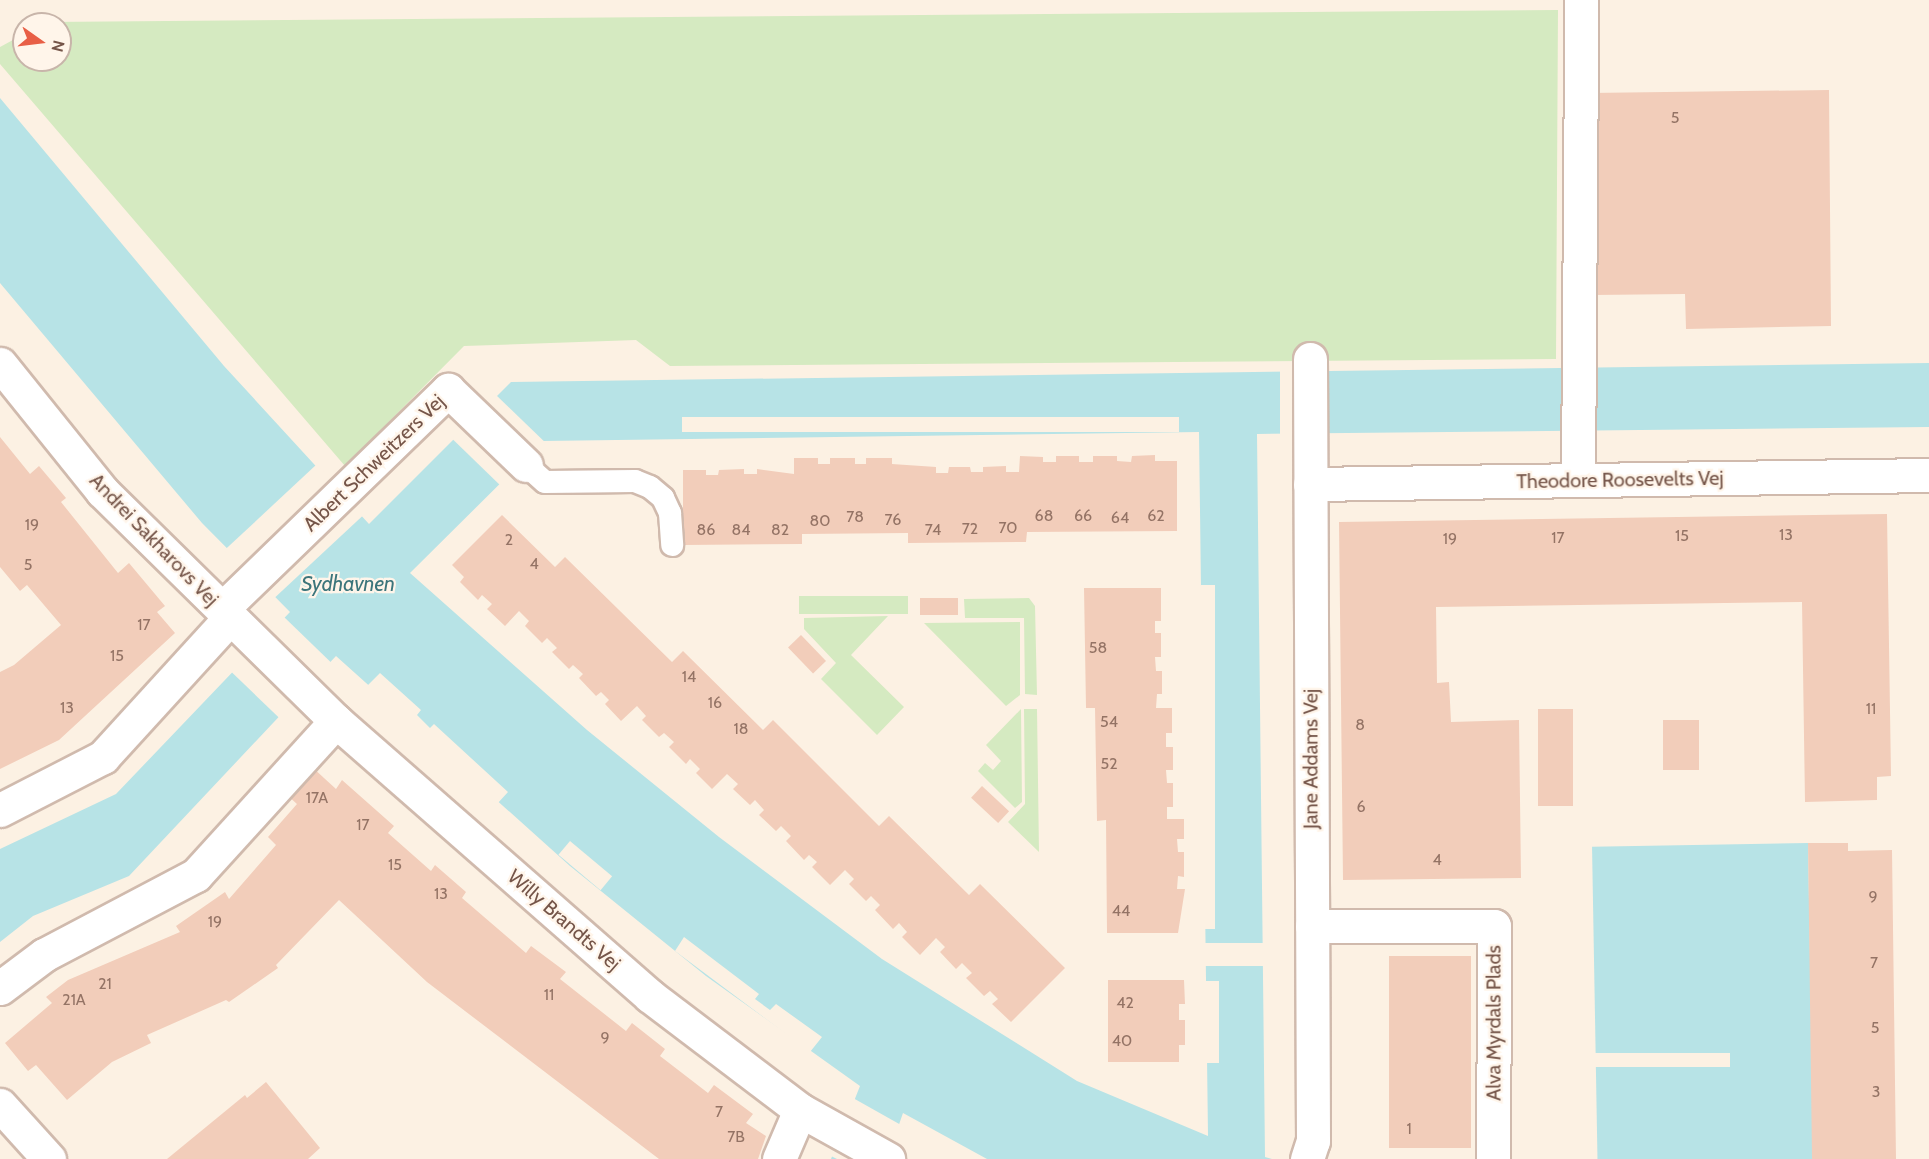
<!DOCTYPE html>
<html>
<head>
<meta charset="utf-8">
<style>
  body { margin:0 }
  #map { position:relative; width:1929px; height:1159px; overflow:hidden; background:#fcf1e3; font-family:Cabin,sans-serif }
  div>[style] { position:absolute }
  .green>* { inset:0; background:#d5eac1; transform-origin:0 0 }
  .water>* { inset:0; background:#b7e3e6; transform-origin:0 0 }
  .pier>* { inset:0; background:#fcf1e3; transform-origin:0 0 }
  .building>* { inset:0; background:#f2cdba; transform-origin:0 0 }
  .roads { filter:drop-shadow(2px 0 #d0baad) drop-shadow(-2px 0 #d0baad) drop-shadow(0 2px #d0baad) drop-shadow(0 -2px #d0baad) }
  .service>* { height:22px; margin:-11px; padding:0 11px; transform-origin:11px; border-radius:11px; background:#fff }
  .pedestrian>* { height:33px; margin:-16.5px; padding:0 16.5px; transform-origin:16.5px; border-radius:16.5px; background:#fff }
  .minor>* { height:33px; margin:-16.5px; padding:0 16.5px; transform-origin:16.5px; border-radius:16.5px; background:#fff }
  span { translate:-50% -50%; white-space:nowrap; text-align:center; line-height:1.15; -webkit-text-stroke:4.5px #fff5ea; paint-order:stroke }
  .number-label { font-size:16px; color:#947365 }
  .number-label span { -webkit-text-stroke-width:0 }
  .street-label { font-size:20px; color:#755549 }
  .water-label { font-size:21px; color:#3c757b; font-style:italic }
  .north { position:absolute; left:12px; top:12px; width:60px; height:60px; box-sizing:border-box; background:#fff5ea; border:2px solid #c8b5aa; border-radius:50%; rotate:104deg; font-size:16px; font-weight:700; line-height:24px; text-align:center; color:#755549 }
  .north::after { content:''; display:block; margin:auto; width:21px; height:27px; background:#e85f46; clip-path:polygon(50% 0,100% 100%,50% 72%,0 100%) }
</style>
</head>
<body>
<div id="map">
  <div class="green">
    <div style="clip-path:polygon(1558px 10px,1556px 359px,670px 366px,636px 340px,464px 346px,345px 466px,0 64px,0 47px,24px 34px,24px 60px,60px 60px,60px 24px,43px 24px,48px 22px)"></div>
    <div style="left:908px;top:596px;width:18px;height:109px;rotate:90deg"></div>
    <div style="clip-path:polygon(1029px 598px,1035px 606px,1037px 695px,1025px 694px,1024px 618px,965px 618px,964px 599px)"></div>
    <div style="clip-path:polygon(888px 616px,851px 655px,904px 707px,877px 735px,821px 679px,836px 663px,804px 629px,804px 618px)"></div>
    <div style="clip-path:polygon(1020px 622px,1020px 695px,1006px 706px,924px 623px)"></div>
    <div style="clip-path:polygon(1021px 709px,1022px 802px,1015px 808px,978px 771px,985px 763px,993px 770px,1001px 761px,986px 745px)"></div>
    <div style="clip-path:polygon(1024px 709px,1037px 709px,1039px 852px,1008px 822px,1025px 804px)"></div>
  </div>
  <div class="water">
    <div style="clip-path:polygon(evenodd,0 98px,224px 366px,369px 524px,511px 382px,1929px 363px,1929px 427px,1257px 434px,1265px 1157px,1272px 1159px,987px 1159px,903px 1113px,887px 1159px,831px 1159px,860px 1086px,706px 976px,570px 866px,336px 656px,129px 876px,33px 916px,0 942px,0 849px,116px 794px,290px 612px,202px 523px,0 283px,0 98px,1199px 432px,1208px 1136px,1077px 1081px,882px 959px,719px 837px,587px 730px,410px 573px,543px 441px,1199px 432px)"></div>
    <div style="left:1808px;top:843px;width:316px;height:216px;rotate:89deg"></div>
  </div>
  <div class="pier">
    <div style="left:1280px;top:368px;width:48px;height:68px"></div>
    <div style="left:495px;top:394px;width:71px;height:62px;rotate:44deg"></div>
    <div style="left:1179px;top:417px;width:15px;height:497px;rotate:90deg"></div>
    <div style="left:317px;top:464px;width:69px;height:127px;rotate:47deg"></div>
    <div style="left:1201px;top:585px;width:14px;height:344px"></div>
    <div style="left:283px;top:616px;width:69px;height:76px;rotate:44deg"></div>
    <div style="clip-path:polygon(380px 673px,421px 710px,417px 715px,430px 728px,434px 724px,508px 792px,497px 804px,367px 686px)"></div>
    <div style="left:570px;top:841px;width:55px;height:18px;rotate:40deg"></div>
    <div style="clip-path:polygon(684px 937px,759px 994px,755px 999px,770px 1010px,776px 1004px,822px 1037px,810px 1052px,675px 951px)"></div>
    <div style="left:1202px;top:943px;width:66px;height:23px"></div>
    <div style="left:1205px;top:981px;width:14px;height:82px"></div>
    <div style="left:1595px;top:1053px;width:135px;height:14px"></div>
    <div style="clip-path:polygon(853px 1098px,901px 1125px,890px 1159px,837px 1159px,829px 1155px)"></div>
  </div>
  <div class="building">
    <div style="clip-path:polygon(1829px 90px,1831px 326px,1686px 329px,1685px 294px,1593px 295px,1589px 93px)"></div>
    <div style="clip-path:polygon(0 437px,30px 474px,39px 466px,66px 498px,61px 502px,118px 573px,129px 563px,165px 606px,157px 612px,175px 633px,59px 740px,0 769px,0 672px,14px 665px,61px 625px,27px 585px,20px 591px,0 567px)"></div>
    <div style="clip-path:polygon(1155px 455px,1155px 461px,1177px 461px,1177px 531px,1027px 532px,1026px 542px,908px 543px,908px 533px,802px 534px,802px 544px,683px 545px,683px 470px,706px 470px,706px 475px,718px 475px,719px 470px,744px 469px,744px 474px,757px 474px,757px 469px,794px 474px,794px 458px,818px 458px,818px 464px,830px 464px,830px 458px,855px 458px,855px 464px,866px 464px,866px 458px,892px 458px,892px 464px,936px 467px,936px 473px,948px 473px,949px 467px,970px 467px,971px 472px,983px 472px,983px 467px,1006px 466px,1006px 472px,1019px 472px,1020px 456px,1043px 457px,1043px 462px,1056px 462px,1056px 456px,1079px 456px,1079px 462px,1093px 462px,1093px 456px,1117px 456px,1117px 461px,1131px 462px,1132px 456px)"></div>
    <div style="clip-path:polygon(1887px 514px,1891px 776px,1877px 777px,1877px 800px,1805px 802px,1802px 602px,1436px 607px,1437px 683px,1449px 682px,1451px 722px,1519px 720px,1521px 878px,1343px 880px,1339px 522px)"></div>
    <div style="clip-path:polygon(502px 515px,555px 567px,565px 557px,672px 662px,683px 651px,763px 730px,773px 720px,879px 826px,889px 816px,969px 895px,980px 884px,1065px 968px,1011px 1022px,992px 1004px,998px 999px,990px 991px,984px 996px,966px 978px,972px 973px,962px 963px,956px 969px,940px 952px,945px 947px,936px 938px,920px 955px,902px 937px,907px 932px,899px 923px,893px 929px,875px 910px,880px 905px,871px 896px,866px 901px,849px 884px,854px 879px,845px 870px,830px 885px,812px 867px,817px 862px,809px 855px,804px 860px,786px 841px,791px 836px,781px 826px,776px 831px,759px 815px,764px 810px,755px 800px,750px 805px,733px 789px,738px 784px,727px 774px,712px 789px,696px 773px,700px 769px,690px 759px,686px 764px,669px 747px,674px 742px,664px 733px,659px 737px,642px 720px,646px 716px,637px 706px,621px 721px,605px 704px,609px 700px,601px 692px,596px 696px,579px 678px,583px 674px,573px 665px,569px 669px,552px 652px,557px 648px,547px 638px,542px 643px,525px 626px,529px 621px,519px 611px,505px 626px,487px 609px,492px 604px,482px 595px,478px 600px,460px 582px,464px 577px,452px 565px)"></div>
    <div style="clip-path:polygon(1084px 588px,1161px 588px,1161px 621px,1155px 621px,1155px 633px,1161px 633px,1161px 657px,1155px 657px,1156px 671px,1162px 671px,1162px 694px,1157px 694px,1156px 708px,1172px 708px,1172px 733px,1166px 733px,1166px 747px,1173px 747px,1173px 770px,1166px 770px,1167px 783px,1173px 783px,1173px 807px,1167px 807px,1167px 819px,1184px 819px,1184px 839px,1177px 839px,1178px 852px,1184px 852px,1184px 877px,1178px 876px,1177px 889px,1185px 889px,1178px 933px,1107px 933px,1106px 820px,1097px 821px,1095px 708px,1086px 708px)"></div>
    <div style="left:958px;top:598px;width:17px;height:38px;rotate:90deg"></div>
    <div style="left:801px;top:635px;width:36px;height:18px;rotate:46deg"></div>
    <div style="left:1538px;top:709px;width:35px;height:97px"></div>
    <div style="left:1699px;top:720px;width:50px;height:36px;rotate:90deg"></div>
    <div style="clip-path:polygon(312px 767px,336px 789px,342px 780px,394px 826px,388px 833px,431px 871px,435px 865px,466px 892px,462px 898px,526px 953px,531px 946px,566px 972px,560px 979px,626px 1031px,632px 1023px,665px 1049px,660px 1056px,708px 1093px,714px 1085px,753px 1114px,746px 1123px,766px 1136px,758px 1159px,659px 1159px,427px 982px,339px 900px,276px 965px,278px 968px,229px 1002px,226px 1000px,147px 1035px,151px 1043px,112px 1062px,67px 1100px,36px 1065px,28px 1071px,5px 1043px,52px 1003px,46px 997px,68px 980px,180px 932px,176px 926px,225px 892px,229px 899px,276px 845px,268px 837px,297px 804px,287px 795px)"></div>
    <div style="left:982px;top:786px;width:37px;height:16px;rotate:43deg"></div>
    <div style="clip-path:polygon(1808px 843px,1848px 843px,1848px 851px,1892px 850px,1896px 1159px,1812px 1159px)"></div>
    <div style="left:1389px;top:956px;width:82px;height:192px"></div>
    <div style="clip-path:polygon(1108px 980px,1184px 980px,1185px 1004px,1179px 1004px,1179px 1020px,1185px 1020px,1185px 1045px,1179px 1045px,1179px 1062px,1108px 1062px)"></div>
    <div style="clip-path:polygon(266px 1082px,320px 1148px,308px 1159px,167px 1159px,245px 1095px,247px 1098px)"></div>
  </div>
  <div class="roads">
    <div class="service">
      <div style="left:526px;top:465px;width:25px;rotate:42deg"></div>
      <div style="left:545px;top:482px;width:90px;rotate:-0.6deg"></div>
      <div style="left:635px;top:481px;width:16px;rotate:22deg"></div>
      <div style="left:650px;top:487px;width:17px;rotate:40deg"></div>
      <div style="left:663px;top:498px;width:17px;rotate:65deg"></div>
      <div style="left:670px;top:513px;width:32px;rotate:86deg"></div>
    </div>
    <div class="pedestrian">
      <div style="left:1312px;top:926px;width:182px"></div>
      <div style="left:1494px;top:926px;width:233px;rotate:90.2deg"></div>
    </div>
    <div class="minor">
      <div style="left:0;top:364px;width:163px;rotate:51.2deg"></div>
      <div style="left:102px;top:491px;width:328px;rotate:44.5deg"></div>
      <div style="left:336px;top:721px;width:417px;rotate:41.2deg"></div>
      <div style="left:650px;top:996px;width:188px;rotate:37.2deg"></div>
      <div style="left:800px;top:1110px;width:101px;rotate:29.1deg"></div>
      <div style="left:1578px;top:480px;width:480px;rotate:-89.6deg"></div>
      <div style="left:1310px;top:484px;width:619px;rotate:-0.83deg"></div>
      <div style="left:222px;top:609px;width:315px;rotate:-44.1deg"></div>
      <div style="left:448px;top:390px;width:108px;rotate:43.9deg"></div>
      <div style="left:0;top:810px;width:116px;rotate:-27.2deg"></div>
      <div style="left:103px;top:757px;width:188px;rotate:-47.6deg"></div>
      <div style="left:0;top:988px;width:55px;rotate:-36.9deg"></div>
      <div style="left:44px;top:955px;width:172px;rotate:-27.8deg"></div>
      <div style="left:196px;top:875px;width:208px;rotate:-47.7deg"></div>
      <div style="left:0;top:1105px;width:73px;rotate:47.8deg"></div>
      <div style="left:779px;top:1159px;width:53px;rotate:-66.8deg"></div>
      <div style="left:1307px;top:1159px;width:19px;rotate:-72deg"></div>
      <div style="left:1313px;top:1141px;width:782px;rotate:-90.22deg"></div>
    </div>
  </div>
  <div class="number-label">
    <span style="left:1675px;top:118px">5</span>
    <span style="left:1044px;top:516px">68</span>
    <span style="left:1083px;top:516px">66</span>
    <span style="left:1156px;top:516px">62</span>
    <span style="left:855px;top:517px">78</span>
    <span style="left:1120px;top:518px">64</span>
    <span style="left:893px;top:520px">76</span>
    <span style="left:820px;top:521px">80</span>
    <span style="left:32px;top:525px">19</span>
    <span style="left:1008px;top:528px">70</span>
    <span style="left:970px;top:529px">72</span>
    <span style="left:706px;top:530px">86</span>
    <span style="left:741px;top:530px">84</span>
    <span style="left:780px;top:530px">82</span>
    <span style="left:933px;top:530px">74</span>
    <span style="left:1786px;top:535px">13</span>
    <span style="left:1682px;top:536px">15</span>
    <span style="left:1558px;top:538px">17</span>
    <span style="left:1450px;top:539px">19</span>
    <span style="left:509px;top:540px">2</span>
    <span style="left:534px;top:564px">4</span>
    <span style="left:28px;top:565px">5</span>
    <span style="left:144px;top:625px">17</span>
    <span style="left:1098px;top:648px">58</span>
    <span style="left:117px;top:656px">15</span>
    <span style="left:689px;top:677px">14</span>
    <span style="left:715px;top:703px">16</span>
    <span style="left:67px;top:708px">13</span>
    <span style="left:1871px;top:709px">11</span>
    <span style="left:1109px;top:722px">54</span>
    <span style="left:1360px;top:725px">8</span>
    <span style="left:741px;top:729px">18</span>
    <span style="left:1109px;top:764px">52</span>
    <span style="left:317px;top:798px">17A</span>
    <span style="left:1361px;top:807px">6</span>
    <span style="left:363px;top:825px">17</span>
    <span style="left:1437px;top:860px">4</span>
    <span style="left:395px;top:865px">15</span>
    <span style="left:441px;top:894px">13</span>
    <span style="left:1873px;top:897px">9</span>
    <span style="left:1121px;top:911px">44</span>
    <span style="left:215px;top:922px">19</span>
    <span style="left:1874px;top:963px">7</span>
    <span style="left:105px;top:984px">21</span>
    <span style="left:549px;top:995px">11</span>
    <span style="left:74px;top:1000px">21A</span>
    <span style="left:1125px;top:1003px">42</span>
    <span style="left:1875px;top:1028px">5</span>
    <span style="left:605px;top:1038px">9</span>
    <span style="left:1122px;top:1041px">40</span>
    <span style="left:1876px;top:1092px">3</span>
    <span style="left:719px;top:1112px">7</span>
    <span style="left:1409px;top:1129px">1</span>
    <span style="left:736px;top:1137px">7B</span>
  </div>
  <div class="street-label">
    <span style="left:374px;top:463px;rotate:-44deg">Albert Schweitzers Vej</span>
    <span style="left:1620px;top:480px;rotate:-1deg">Theodore Roosevelts Vej</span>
    <span style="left:154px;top:540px;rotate:46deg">Andrei Sakharovs Vej</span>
    <span style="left:1311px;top:759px;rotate:-90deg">Jane Addams Vej</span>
    <span style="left:564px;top:920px;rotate:41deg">Willy Brandts Vej</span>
    <span style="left:1494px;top:1023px;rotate:-90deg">Alva Myrdals Plads</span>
  </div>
  <div class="water-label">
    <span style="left:348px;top:584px">Sydhavnen</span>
  </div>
  <div class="north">N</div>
</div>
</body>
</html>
